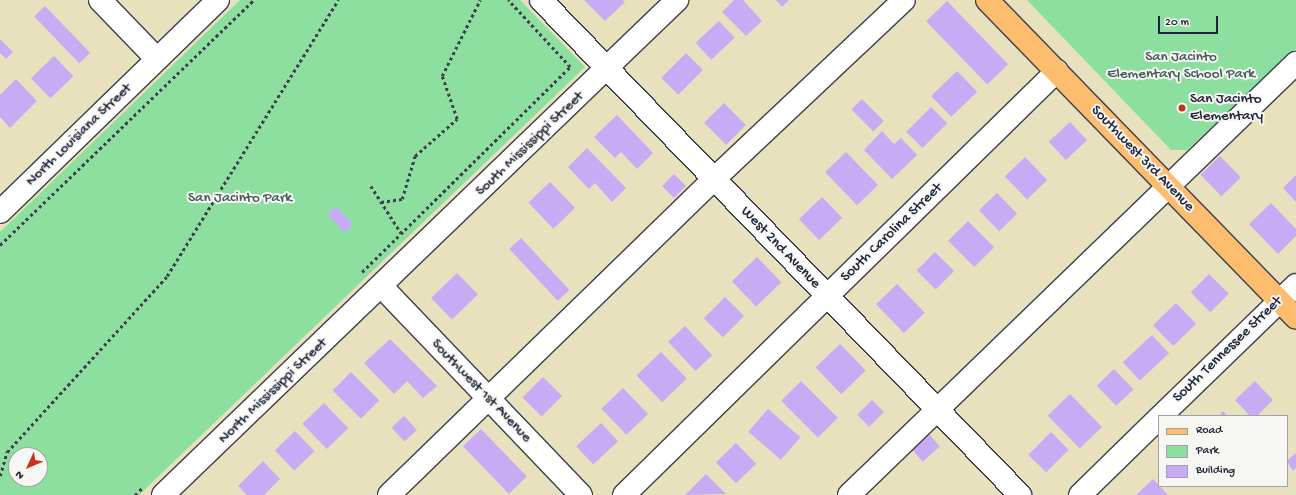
<!DOCTYPE html>
<html>
<head>
<meta charset="utf-8">
<style>
  body { margin:0 }
  #map { position:relative; width:1296px; height:495px; overflow:hidden; background:#e8e1bd; font-family:"Gochi Hand",sans-serif }
  div>[style] { position:absolute }
  .green>* { inset:0; background:#8ddf9f }
  .building>* { inset:0; background:#c7abf5; transform-origin:0 0 }
  .path>* { height:2.5px; margin-top:-1.25px; transform-origin:0; background:repeating-linear-gradient(90deg,#403f4e 0 3px,transparent 0 6px) }
  .roads { filter:drop-shadow(1px 0 #403f4e) drop-shadow(-1px 0 #403f4e) drop-shadow(0 1px #403f4e) drop-shadow(0 -1px #403f4e) }
  .minor>* { height:22px; margin:-11px; padding:0 11px; transform-origin:11px; border-radius:11px; background:#fff }
  .major>* { height:22px; margin:-11px; padding:0 11px; transform-origin:11px; border-radius:11px; background:#fcbd6f }
  .dots>* { width:11px; height:11px; translate:-50% -50%; box-sizing:border-box; border:2px solid #f6f6f2; border-radius:50% }
  span { translate:-50% -50%; white-space:nowrap; text-align:center; line-height:1.15; -webkit-text-stroke:4px #f6f6f2; paint-order:stroke }
  .park-label { font-size:15px; color:#425b59 }
  .poi-label { font-size:15px; color:#22223b }
  .left { translate:0 -50%; text-align:left }
  .street-label { font-size:15px; color:#22223b }
  .legend { position:absolute; left:1158px; top:415px; width:130px; height:72px; box-sizing:border-box; background:#f6f6f2; border:1px solid #a1a1a9; margin:0; padding:5px 7px; list-style:none; font-size:12px; color:#22223b }
  .legend li { display:flex; align-items:center; gap:8px; height:20px }
  .legend b { width:20px; border:1px solid #a1a1a9 }
  .north { position:absolute; left:8px; top:447px; width:40px; height:40px; box-sizing:border-box; background:#f6f6f2; border:1px solid #a1a1a9; border-radius:50%; rotate:226deg; font-size:11px; font-weight:700; line-height:16px; text-align:center; color:#22223b }
  .north::after { content:''; display:block; margin:auto; width:14px; height:18px; background:#c8321e; clip-path:polygon(50% 0,100% 100%,50% 72%,0 100%) }
  .scale { position:absolute; left:1158px; top:16px; width:60px; height:18px; box-sizing:border-box; border:2px solid #22223b; border-top:0; padding-left:5px; font-size:12px; line-height:14px; white-space:nowrap; color:#22223b; -webkit-text-stroke:3px #f6f6f2; paint-order:stroke }
</style>
</head>
<body>
<div id="map">
  <div class="green">
    <div style="clip-path:polygon(evenodd,240px 0,520px 0,585px 67px,139px 495px,0 495px,0 232px,240px 0,16px 455px,40px 455px,40px 479px,16px 479px,16px 455px)"></div>
    <div style="clip-path:polygon(1027px 0,1296px 0,1296px 49px,1187px 150px,1171px 150px)"></div>
  </div>
  <div class="building">
    <div style="clip-path:polygon(584px 0,622px 0,625px 2px,605px 21px)"></div>
    <div style="clip-path:polygon(734px 0,743px 0,762px 21px,746px 36px,722px 12px)"></div>
    <div style="clip-path:polygon(776px 0,789px 0,782px 7px)"></div>
    <div style="left:947px;top:1px;width:88px;height:29px;rotate:46deg"></div>
    <div style="left:45px;top:6px;width:65px;height:15px;rotate:46deg"></div>
    <div style="left:719px;top:21px;width:23px;height:32px;rotate:47deg"></div>
    <div style="clip-path:polygon(0 39px,13px 52px,6px 59px,0 53px)"></div>
    <div style="left:686px;top:53px;width:24px;height:35px;rotate:45deg"></div>
    <div style="left:54px;top:56px;width:28px;height:32px;rotate:46deg"></div>
    <div style="left:957px;top:71px;width:29px;height:36px;rotate:46deg"></div>
    <div style="clip-path:polygon(16px 79px,37px 101px,10px 128px,0 117px,0 95px)"></div>
    <div style="left:862px;top:99px;width:31px;height:15px;rotate:45deg"></div>
    <div style="left:724px;top:103px;width:31px;height:28px;rotate:45deg"></div>
    <div style="left:931px;top:107px;width:23px;height:35px;rotate:45deg"></div>
    <div style="clip-path:polygon(617px 115px,653px 153px,637px 169px,621px 152px,615px 158px,594px 137px)"></div>
    <div style="left:1070px;top:122px;width:25px;height:29px;rotate:47deg"></div>
    <div style="clip-path:polygon(882px 131px,894px 144px,901px 138px,917px 155px,892px 179px,864px 150px)"></div>
    <div style="clip-path:polygon(587px 148px,626px 188px,612px 202px,595px 183px,589px 189px,568px 167px)"></div>
    <div style="left:846px;top:152px;width:46px;height:29px;rotate:46deg"></div>
    <div style="left:1220px;top:156px;width:30px;height:27px;rotate:46deg"></div>
    <div style="left:1025px;top:157px;width:32px;height:28px;rotate:46deg"></div>
    <div style="left:674px;top:174px;width:17px;height:17px;rotate:45deg"></div>
    <div style="clip-path:polygon(1296px 175px,1296px 202px,1283px 188px)"></div>
    <div style="left:550px;top:182px;width:36px;height:30px;rotate:46deg"></div>
    <div style="left:997px;top:193px;width:29px;height:25px;rotate:46deg"></div>
    <div style="left:822px;top:197px;width:29px;height:32px;rotate:46deg"></div>
    <div style="clip-path:polygon(1271px 203px,1296px 229px,1296px 236px,1278px 254px,1249px 224px)"></div>
    <div style="left:336px;top:206px;width:25px;height:12px;rotate:47deg"></div>
    <div style="left:968px;top:221px;width:37px;height:28px;rotate:45deg"></div>
    <div style="left:521px;top:238px;width:71px;height:16px;rotate:47deg"></div>
    <div style="left:935px;top:252px;width:27px;height:26px;rotate:45deg"></div>
    <div style="left:757px;top:257px;width:35px;height:35px;rotate:46deg"></div>
    <div style="left:457px;top:273px;width:30px;height:36px;rotate:46deg"></div>
    <div style="left:1209px;top:274px;width:28px;height:26px;rotate:45deg"></div>
    <div style="left:897px;top:284px;width:40px;height:29px;rotate:46deg"></div>
    <div style="left:725px;top:297px;width:27px;height:30px;rotate:45deg"></div>
    <div style="left:1176px;top:303px;width:29px;height:32px;rotate:46deg"></div>
    <div style="left:685px;top:326px;width:40px;height:23px;rotate:47deg"></div>
    <div style="left:1152px;top:335px;width:25px;height:40px;rotate:47deg"></div>
    <div style="clip-path:polygon(390px 339px,437px 386px,423px 398px,407px 381px,394px 394px,364px 363px)"></div>
    <div style="left:840px;top:344px;width:37px;height:34px;rotate:46deg"></div>
    <div style="left:661px;top:352px;width:37px;height:34px;rotate:46deg"></div>
    <div style="left:1114px;top:369px;width:28px;height:24px;rotate:46deg"></div>
    <div style="left:351px;top:372px;width:40px;height:26px;rotate:45deg"></div>
    <div style="left:543px;top:377px;width:27px;height:29px;rotate:45deg"></div>
    <div style="left:801px;top:381px;width:52px;height:28px;rotate:45deg"></div>
    <div style="clip-path:polygon(1255px 381px,1273px 400px,1257px 416px,1250px 416px,1235px 400px)"></div>
    <div style="left:623px;top:388px;width:36px;height:30px;rotate:46deg"></div>
    <div style="left:1070px;top:394px;width:46px;height:31px;rotate:46deg"></div>
    <div style="left:872px;top:400px;width:17px;height:21px;rotate:45deg"></div>
    <div style="left:324px;top:403px;width:35px;height:30px;rotate:46deg"></div>
    <div style="left:768px;top:409px;width:43px;height:30px;rotate:41deg"></div>
    <div style="clip-path:polygon(1223px 411px,1228px 416px,1219px 416px)"></div>
    <div style="left:404px;top:416px;width:19px;height:17px;rotate:47deg"></div>
    <div style="left:601px;top:423px;width:25px;height:34px;rotate:47deg"></div>
    <div style="left:481px;top:429px;width:66px;height:25px;rotate:46deg"></div>
    <div style="left:295px;top:431px;width:28px;height:28px;rotate:46deg"></div>
    <div style="left:1051px;top:432px;width:25px;height:32px;rotate:45deg"></div>
    <div style="left:928px;top:433px;width:18px;height:23px;rotate:49deg"></div>
    <div style="left:736px;top:443px;width:29px;height:28px;rotate:46deg"></div>
    <div style="clip-path:polygon(1296px 453px,1296px 468px,1293px 471px,1287px 461px)"></div>
    <div style="clip-path:polygon(263px 461px,280px 479px,264px 495px,247px 495px,238px 486px)"></div>
    <div style="clip-path:polygon(706px 474px,726px 494px,685px 495px)"></div>
    <div style="clip-path:polygon(1153px 479px,1168px 495px,1136px 495px)"></div>
  </div>
  <div class="path">
    <div style="left:371px;top:186px;width:56px;rotate:57.4deg"></div>
    <div style="left:381px;top:202px;width:21px;rotate:-8deg"></div>
    <div style="left:402px;top:199px;width:45px;rotate:-73.2deg"></div>
    <div style="left:415px;top:156px;width:56px;rotate:-41.4deg"></div>
    <div style="left:457px;top:119px;width:46px;rotate:-109.2deg"></div>
    <div style="left:442px;top:76px;width:85px;rotate:-63.4deg"></div>
    <div style="left:0;top:245px;width:353px;rotate:-44deg"></div>
    <div style="left:362px;top:272px;width:292px;rotate:-44.6deg"></div>
    <div style="left:570px;top:67px;width:91px;rotate:-132.8deg"></div>
    <div style="left:0;top:476px;width:25px;rotate:-74deg"></div>
    <div style="left:7px;top:452px;width:238px;rotate:-47.7deg"></div>
    <div style="left:167px;top:276px;width:325px;rotate:-58.2deg"></div>
    <div style="left:135px;top:495px;width:11px;rotate:-45deg"></div>
  </div>
  <div class="roads">
    <div class="minor">
      <div style="left:100px;top:0;width:82px;rotate:46deg"></div>
      <div style="left:541px;top:0;width:689px;rotate:45.94deg"></div>
      <div style="left:0;top:212px;width:304px;rotate:-44.2deg"></div>
      <div style="left:382px;top:287px;width:288px;rotate:46.3deg"></div>
      <div style="left:1161px;top:416px;width:188px;rotate:-44.1deg"></div>
      <div style="left:163px;top:495px;width:714px;rotate:-43.92deg"></div>
      <div style="left:389px;top:495px;width:452px;rotate:-44.2deg"></div>
      <div style="left:713px;top:180px;width:262px;rotate:-43.3deg"></div>
      <div style="left:624px;top:495px;width:606px;rotate:-44.4deg"></div>
      <div style="left:849px;top:495px;width:622px;rotate:-44.02deg"></div>
      <div style="left:1080px;top:495px;width:110px;rotate:-44.3deg"></div>
    </div>
    <div class="major">
      <div style="left:987px;top:0;width:443px;rotate:45.8deg"></div>
    </div>
  </div>
  <div class="dots">
    <div style="left:1182px;top:108px;background:#c8321e"></div>
  </div>
  <div class="park-label">
    <span style="left:1181px;top:66px">San Jacinto<br>Elementary School Park</span>
    <span style="left:240px;top:199px">San Jacinto Park</span>
  </div>
  <div class="poi-label">
    <span class="left" style="left:1190px;top:108px">San Jacinto<br>Elementary</span>
  </div>
  <div class="street-label">
    <span style="left:79px;top:135px;rotate:-44deg">North Louisiana Street</span>
    <span style="left:530px;top:144px;rotate:-44deg">South Mississippi Street</span>
    <span style="left:1142px;top:159px;rotate:46deg">Southwest 3rd Avenue</span>
    <span style="left:892px;top:233px;rotate:-44deg">South Carolina Street</span>
    <span style="left:780px;top:248px;rotate:46deg">West 2nd Avenue</span>
    <span style="left:1228px;top:350px;rotate:-44deg">South Tennessee Street</span>
    <span style="left:273px;top:391px;rotate:-44deg">North Mississippi Street</span>
    <span style="left:481px;top:391px;rotate:46deg">Southwest 1st Avenue</span>
  </div>
  <ul class="legend">
  <li><b style="height:5px;background:#fcbd6f"></b>Road</li>
  <li><b style="height:11px;background:#8ddf9f"></b>Park</li>
  <li><b style="height:11px;background:#c7abf5"></b>Building</li>
  </ul>
  <div class="north">N</div>
  <div class="scale">20 m</div>
</div>
</body>
</html>
